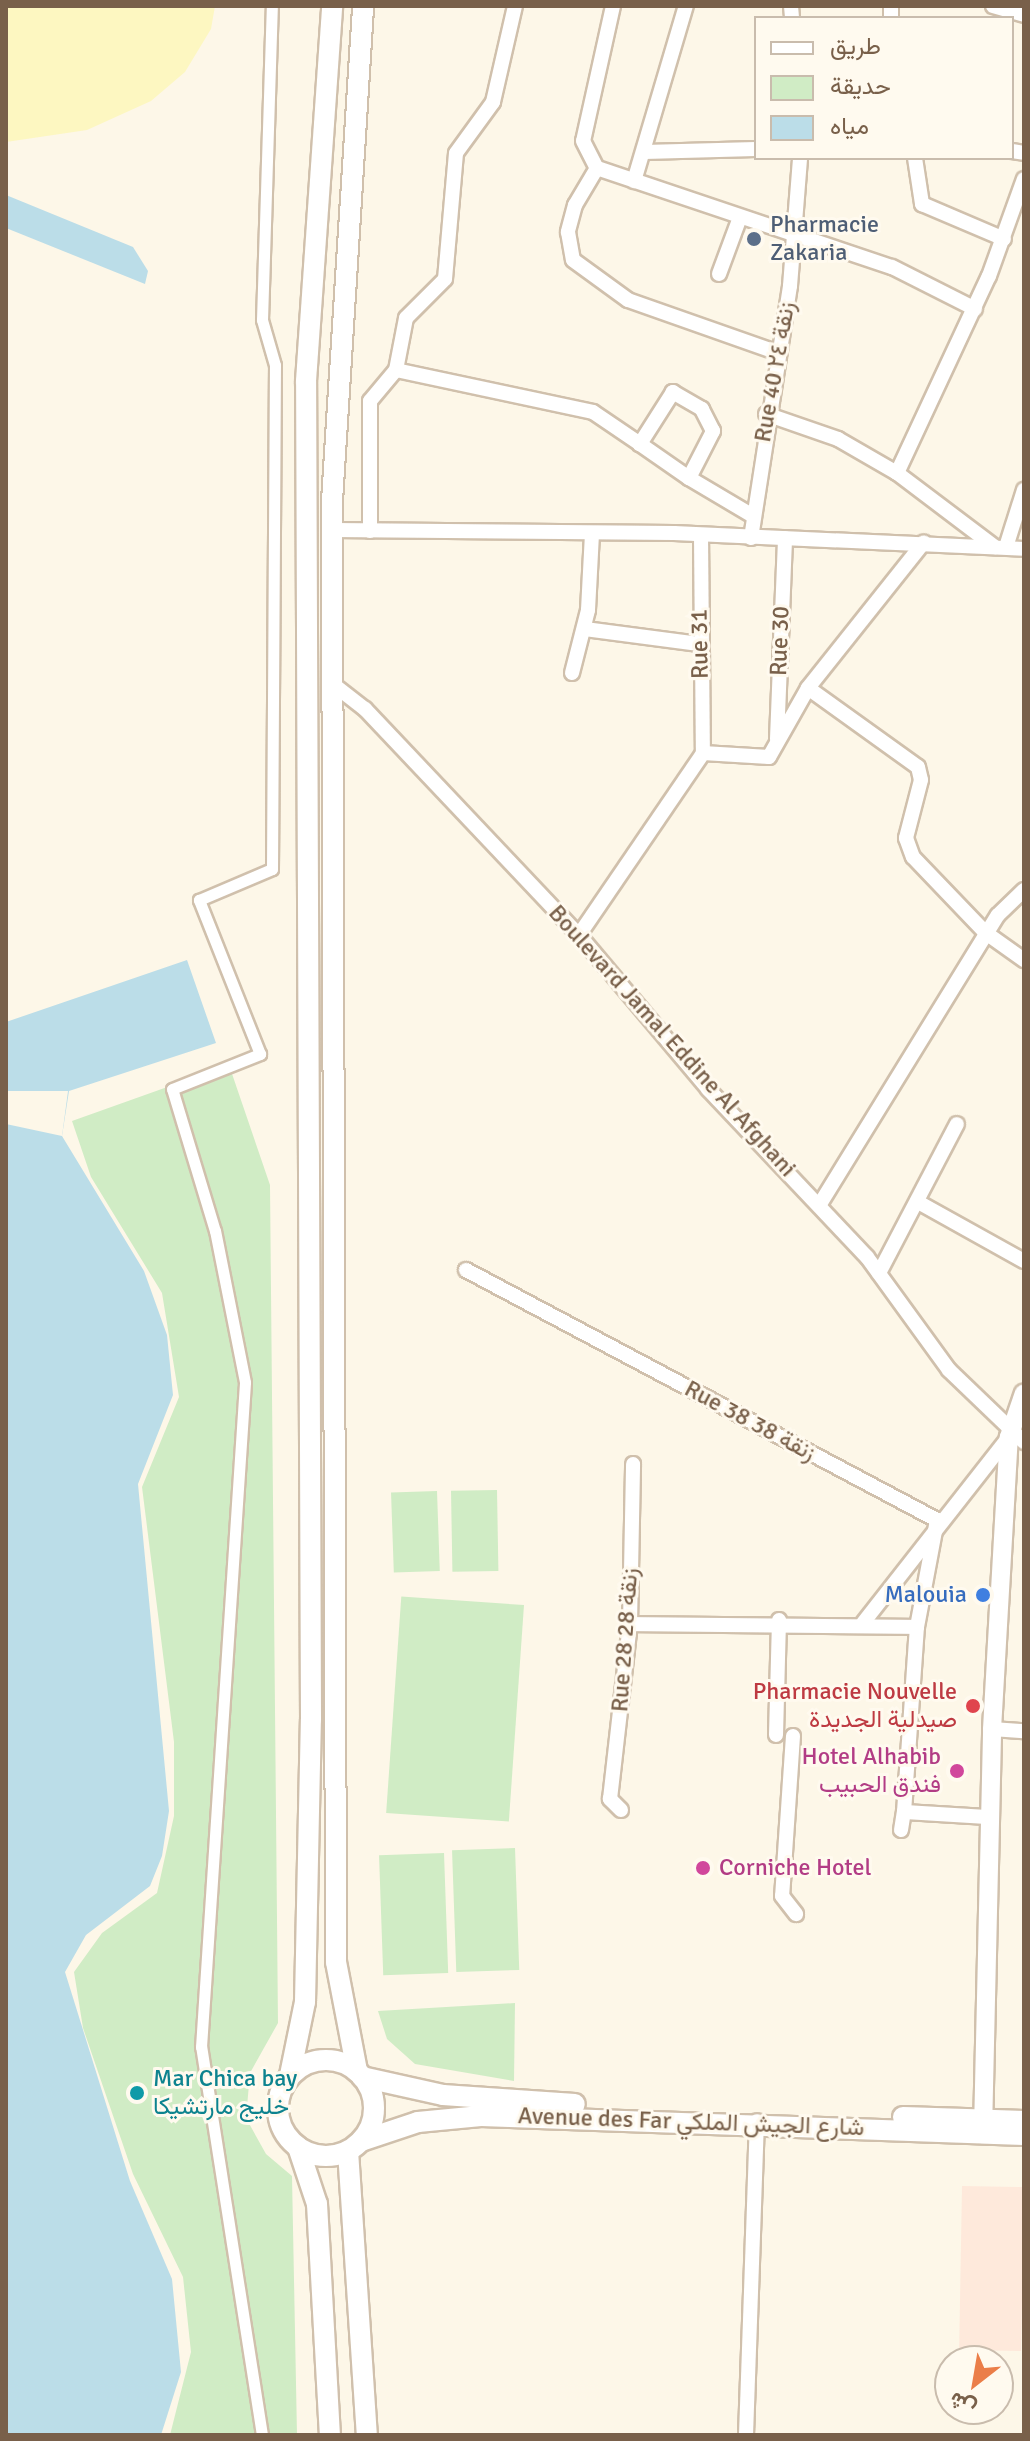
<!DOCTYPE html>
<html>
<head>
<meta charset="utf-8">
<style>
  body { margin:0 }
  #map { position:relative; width:1030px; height:2441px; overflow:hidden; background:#fdf7e8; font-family:Signika,Vazirmatn,sans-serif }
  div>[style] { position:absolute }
  .commercial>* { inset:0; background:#fee9db; transform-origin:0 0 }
  .green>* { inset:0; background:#d0ecc5; transform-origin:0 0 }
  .sand>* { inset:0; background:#fdf7c1 }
  .water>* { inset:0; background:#bbdde8 }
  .pier>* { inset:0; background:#fdf7e8 }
  .roads { filter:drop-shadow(2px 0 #d0c0ac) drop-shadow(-2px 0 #d0c0ac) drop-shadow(0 2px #d0c0ac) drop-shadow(0 -2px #d0c0ac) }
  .pedestrian>* { height:11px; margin:-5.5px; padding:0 5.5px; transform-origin:5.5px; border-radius:5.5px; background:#fff }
  .minor>* { height:14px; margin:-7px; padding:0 7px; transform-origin:7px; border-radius:7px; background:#fff }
  .tertiary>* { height:18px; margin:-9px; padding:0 9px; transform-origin:9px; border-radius:9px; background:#fff }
  .secondary>* { height:20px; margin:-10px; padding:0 10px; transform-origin:10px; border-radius:10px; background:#fff }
  .secondary>.ring { margin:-10px; padding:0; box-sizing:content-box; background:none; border:20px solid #fff; border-radius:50% }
  .dots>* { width:22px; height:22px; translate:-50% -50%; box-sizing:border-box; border:4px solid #fffaef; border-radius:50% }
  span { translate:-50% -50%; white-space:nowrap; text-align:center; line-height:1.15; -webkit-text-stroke:6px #fffaef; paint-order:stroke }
  .service-label { font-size:24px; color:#4e5e75 }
  .left { translate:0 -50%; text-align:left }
  .street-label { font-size:24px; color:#79604a }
  .shop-label { font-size:24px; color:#366cbe }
  .right { translate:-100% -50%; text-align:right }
  .health-label { font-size:24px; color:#be3a42 }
  .hotel-label { font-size:24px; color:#b23c85 }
  .culture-label { font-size:24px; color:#0d838f }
  .frame { position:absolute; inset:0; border:8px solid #79604a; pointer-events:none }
  .legend { position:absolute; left:754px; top:16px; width:260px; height:144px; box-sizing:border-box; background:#fffaef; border:2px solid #c9bcad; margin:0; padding:10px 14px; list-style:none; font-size:24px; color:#79604a }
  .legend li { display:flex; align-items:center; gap:16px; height:40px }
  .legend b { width:40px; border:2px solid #c9bcad }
  .north { position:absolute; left:934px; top:2345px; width:80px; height:80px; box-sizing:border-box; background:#fffaef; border:2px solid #c9bcad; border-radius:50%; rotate:211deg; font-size:22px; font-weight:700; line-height:32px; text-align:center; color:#79604a }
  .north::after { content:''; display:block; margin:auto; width:28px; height:36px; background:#eb7e49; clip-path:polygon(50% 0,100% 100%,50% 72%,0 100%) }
</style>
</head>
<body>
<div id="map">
  <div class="commercial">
    <div style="left:962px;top:2186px;width:62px;height:164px;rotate:1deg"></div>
  </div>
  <div class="green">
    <div style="clip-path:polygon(229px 1065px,270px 1185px,278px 2023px,250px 2073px,246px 2118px,266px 2154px,292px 2176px,297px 2435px,170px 2435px,191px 2352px,183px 2277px,133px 2174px,83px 2028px,74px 1972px,102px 1933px,157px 1893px,174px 1816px,174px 1742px,142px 1487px,179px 1397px,162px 1293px,91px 1177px,72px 1121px)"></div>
    <div style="left:497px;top:1490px;width:81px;height:46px;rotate:89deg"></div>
    <div style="left:437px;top:1491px;width:80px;height:46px;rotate:88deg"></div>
    <div style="left:524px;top:1605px;width:217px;height:123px;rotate:94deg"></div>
    <div style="left:515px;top:1848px;width:122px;height:63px;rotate:88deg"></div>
    <div style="left:444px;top:1853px;width:120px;height:65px;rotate:88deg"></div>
    <div style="clip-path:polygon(515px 2003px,514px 2081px,415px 2064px,387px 2039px,378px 2011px)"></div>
  </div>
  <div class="sand">
    <div style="clip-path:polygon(6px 6px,215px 6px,211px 29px,185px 72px,151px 101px,87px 130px,6px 142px)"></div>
  </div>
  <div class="water">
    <div style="clip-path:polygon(6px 195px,133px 247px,148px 271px,145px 284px,6px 228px)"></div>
    <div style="clip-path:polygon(187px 960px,216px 1043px,69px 1091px,62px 1136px,144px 1271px,167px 1335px,173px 1395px,138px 1484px,169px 1811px,162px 1856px,150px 1886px,86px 1935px,65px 1972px,130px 2181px,172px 2279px,181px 2372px,161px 2435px,6px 2435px,6px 1022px)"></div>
  </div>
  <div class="pier">
    <div style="clip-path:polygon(6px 1091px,68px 1091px,62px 1136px,6px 1124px)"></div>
  </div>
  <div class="roads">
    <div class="pedestrian">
      <div style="left:262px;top:2435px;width:393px;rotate:-98.9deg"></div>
      <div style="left:201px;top:2047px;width:666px;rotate:-86.21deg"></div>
      <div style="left:245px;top:1382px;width:154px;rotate:-101.2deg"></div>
      <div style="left:215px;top:1231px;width:148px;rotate:-106.8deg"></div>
      <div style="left:172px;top:1089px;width:95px;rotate:-21.7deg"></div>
      <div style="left:260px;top:1054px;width:166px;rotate:-111.6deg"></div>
      <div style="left:199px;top:900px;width:79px;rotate:-23deg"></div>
      <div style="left:272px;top:869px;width:504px;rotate:-89.66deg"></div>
      <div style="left:275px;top:365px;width:47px;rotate:-106.1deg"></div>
      <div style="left:262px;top:320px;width:314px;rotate:-88.2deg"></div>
    </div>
    <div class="minor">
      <div style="left:613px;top:6px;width:138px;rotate:102.5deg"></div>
      <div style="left:583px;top:141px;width:30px;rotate:63deg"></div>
      <div style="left:597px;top:168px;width:311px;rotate:18.6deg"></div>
      <div style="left:892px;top:267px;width:93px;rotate:26.8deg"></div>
      <div style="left:791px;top:6px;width:12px;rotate:85deg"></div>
      <div style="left:891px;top:6px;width:12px;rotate:90deg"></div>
      <div style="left:993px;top:6px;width:32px;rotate:16deg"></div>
      <div style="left:1012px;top:151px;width:12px;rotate:9deg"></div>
      <div style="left:644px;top:152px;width:112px;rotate:-1.5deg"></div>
      <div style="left:915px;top:158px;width:47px;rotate:81.3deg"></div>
      <div style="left:922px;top:204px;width:89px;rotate:23.1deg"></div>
      <div style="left:597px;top:168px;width:43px;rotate:120.7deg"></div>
      <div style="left:575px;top:205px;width:28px;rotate:105deg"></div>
      <div style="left:568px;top:232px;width:28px;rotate:80deg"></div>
      <div style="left:573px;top:260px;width:68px;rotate:36deg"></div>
      <div style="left:628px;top:300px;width:157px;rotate:19.4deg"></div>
      <div style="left:634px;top:181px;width:183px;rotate:-73.5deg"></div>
      <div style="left:719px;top:274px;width:58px;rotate:-69.7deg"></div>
      <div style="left:396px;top:370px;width:201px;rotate:12deg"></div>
      <div style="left:593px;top:412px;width:57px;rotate:34.2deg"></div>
      <div style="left:766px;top:414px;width:76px;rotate:19.1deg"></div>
      <div style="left:838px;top:439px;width:68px;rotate:30deg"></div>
      <div style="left:897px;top:473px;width:217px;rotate:-65deg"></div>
      <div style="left:989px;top:276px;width:103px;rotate:-70.2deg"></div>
      <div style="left:897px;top:473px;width:123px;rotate:37.1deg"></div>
      <div style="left:689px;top:478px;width:53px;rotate:-62.9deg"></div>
      <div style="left:713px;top:431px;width:25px;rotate:-117deg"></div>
      <div style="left:702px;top:409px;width:34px;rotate:-150deg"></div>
      <div style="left:673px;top:392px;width:62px;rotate:122.4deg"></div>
      <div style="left:640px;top:444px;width:60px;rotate:34.8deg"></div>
      <div style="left:689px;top:478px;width:74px;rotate:30.7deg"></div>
      <div style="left:333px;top:530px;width:341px;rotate:0.5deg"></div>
      <div style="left:674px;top:533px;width:350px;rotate:2.6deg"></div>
      <div style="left:370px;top:531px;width:130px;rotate:-90deg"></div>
      <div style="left:370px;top:401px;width:40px;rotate:-50deg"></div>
      <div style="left:396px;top:370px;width:53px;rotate:-79.1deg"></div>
      <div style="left:406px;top:318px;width:55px;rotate:-45deg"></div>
      <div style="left:445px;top:279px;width:126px;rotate:-85deg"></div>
      <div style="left:456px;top:153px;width:63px;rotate:-54deg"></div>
      <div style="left:493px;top:102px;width:98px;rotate:-77.1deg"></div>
      <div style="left:701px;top:535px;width:218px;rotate:89.5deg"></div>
      <div style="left:751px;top:538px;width:255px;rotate:-81.2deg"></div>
      <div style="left:790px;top:286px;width:128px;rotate:-85.5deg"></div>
      <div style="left:1006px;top:547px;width:60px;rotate:-72.5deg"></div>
      <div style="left:585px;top:629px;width:115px;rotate:7.5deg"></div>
      <div style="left:572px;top:673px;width:65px;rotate:-75.7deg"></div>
      <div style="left:588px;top:610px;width:76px;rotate:-87deg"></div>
      <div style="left:338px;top:688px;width:34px;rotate:38deg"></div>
      <div style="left:365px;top:709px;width:311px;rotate:46.6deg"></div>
      <div style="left:579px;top:935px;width:201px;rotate:50deg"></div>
      <div style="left:708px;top:1089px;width:231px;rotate:46.6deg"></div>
      <div style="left:867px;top:1257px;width:140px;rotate:54deg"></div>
      <div style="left:949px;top:1370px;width:104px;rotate:43.8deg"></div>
      <div style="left:808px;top:688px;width:135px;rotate:35.7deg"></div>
      <div style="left:918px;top:767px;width:13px;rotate:77deg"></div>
      <div style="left:921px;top:780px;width:60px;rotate:104.5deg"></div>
      <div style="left:906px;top:838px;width:20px;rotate:70deg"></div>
      <div style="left:913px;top:857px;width:105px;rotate:46.2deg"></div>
      <div style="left:986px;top:933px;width:47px;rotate:35.4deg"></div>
      <div style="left:777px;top:739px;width:201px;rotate:-87.7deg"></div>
      <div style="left:703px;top:753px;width:66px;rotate:3.5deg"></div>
      <div style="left:769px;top:757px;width:79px;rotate:-60.5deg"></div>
      <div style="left:808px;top:688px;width:186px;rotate:-51.5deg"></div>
      <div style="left:579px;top:935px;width:220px;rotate:-55.7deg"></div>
      <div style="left:918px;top:1202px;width:121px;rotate:29.1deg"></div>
      <div style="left:820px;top:1204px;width:339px;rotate:-58.4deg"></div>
      <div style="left:998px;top:915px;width:36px;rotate:-44deg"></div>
      <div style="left:466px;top:1270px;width:533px;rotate:27.96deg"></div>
      <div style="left:879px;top:1273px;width:168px;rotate:-62.4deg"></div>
      <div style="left:863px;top:1623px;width:236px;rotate:-51.9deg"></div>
      <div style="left:630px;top:1624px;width:287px;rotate:0.6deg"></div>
      <div style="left:992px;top:1729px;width:32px;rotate:4deg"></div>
      <div style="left:776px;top:1735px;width:115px;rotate:-88.5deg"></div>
      <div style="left:793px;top:1736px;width:160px;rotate:93.9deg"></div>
      <div style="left:782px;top:1896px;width:23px;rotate:52deg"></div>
      <div style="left:621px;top:1810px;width:16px;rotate:-135deg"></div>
      <div style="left:610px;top:1799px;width:176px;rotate:-83.5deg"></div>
      <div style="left:630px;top:1624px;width:160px;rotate:-88.9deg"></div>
      <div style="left:904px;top:1812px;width:185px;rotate:-86deg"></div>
      <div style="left:917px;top:1627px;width:109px;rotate:-79.4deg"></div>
      <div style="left:901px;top:1830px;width:18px;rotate:-81deg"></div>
      <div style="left:904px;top:1812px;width:84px;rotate:3.4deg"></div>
      <div style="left:746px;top:2435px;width:314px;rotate:-88deg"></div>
    </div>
    <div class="tertiary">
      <div style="left:983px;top:2131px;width:402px;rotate:-88.7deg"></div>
      <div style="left:992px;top:1729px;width:292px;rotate:-86.7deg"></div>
      <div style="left:1009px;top:1437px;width:46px;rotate:-71.2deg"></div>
    </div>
    <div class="secondary">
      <div class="ring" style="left:278px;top:2060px;width:76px;height:76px"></div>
      <div style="left:357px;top:2071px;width:111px;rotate:-100.9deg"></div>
      <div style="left:336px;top:1962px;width:1461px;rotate:-90.16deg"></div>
      <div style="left:332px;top:501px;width:496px;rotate:-86.4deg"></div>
      <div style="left:290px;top:2075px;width:75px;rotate:-78.4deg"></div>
      <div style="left:305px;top:2002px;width:283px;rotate:-88.8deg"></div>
      <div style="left:311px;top:1719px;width:1338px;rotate:-90.21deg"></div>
      <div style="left:306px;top:381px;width:376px;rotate:-86deg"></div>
      <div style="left:362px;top:2077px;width:83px;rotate:12.5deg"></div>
      <div style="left:443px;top:2095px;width:132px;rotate:3.9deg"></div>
      <div style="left:903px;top:2117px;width:121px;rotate:1.9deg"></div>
      <div style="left:361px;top:2141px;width:60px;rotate:-18.4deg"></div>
      <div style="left:418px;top:2122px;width:63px;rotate:-5.4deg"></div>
      <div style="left:481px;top:2116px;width:543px;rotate:2deg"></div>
      <div style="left:298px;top:2147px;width:60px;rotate:71.6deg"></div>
      <div style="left:317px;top:2204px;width:231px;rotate:86.8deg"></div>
      <div style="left:348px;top:2151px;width:285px;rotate:86.2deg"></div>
    </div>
  </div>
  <div class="dots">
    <div style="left:754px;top:239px;background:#5c6f8a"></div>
    <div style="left:983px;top:1595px;background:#3f7fe0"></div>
    <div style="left:973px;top:1706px;background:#e0444e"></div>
    <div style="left:957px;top:1771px;background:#d1479c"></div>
    <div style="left:703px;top:1868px;background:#d1479c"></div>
    <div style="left:137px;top:2093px;background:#0f9aa8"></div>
  </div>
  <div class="service-label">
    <span class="left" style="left:770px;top:239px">Pharmacie<br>Zakaria</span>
  </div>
  <div class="street-label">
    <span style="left:775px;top:372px;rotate:-80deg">Rue 40 زنقة ٢٤</span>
    <span style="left:780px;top:641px;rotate:-88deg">Rue 30</span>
    <span style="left:700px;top:644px;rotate:-91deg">Rue 31</span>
    <span style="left:672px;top:1041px;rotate:48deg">Boulevard Jamal Eddine Al Afghani</span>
    <span style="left:750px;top:1421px;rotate:28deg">Rue 38 زنقة 38</span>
    <span style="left:625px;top:1640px;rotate:-86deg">Rue 28 زنقة 28</span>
    <span style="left:691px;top:2122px;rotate:2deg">Avenue des Far شارع الجيش الملكي</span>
  </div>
  <div class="shop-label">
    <span class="right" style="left:967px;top:1595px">Malouia</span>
  </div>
  <div class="health-label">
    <span class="right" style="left:957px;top:1706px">Pharmacie Nouvelle<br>صيدلية الجديدة</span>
  </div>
  <div class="hotel-label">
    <span class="right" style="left:941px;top:1771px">Hotel Alhabib<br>فندق الحبيب</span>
    <span class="left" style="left:719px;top:1868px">Corniche Hotel</span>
  </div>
  <div class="culture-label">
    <span class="left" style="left:153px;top:2093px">Mar Chica bay<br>خليج مارتشيكا</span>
  </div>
  <div class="frame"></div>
  <ul class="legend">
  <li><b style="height:10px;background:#fff"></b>طريق</li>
  <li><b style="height:22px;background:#d0ecc5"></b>حديقة</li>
  <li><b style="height:22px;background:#bbdde8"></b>مياه</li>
  </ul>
  <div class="north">ش</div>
</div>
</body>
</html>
